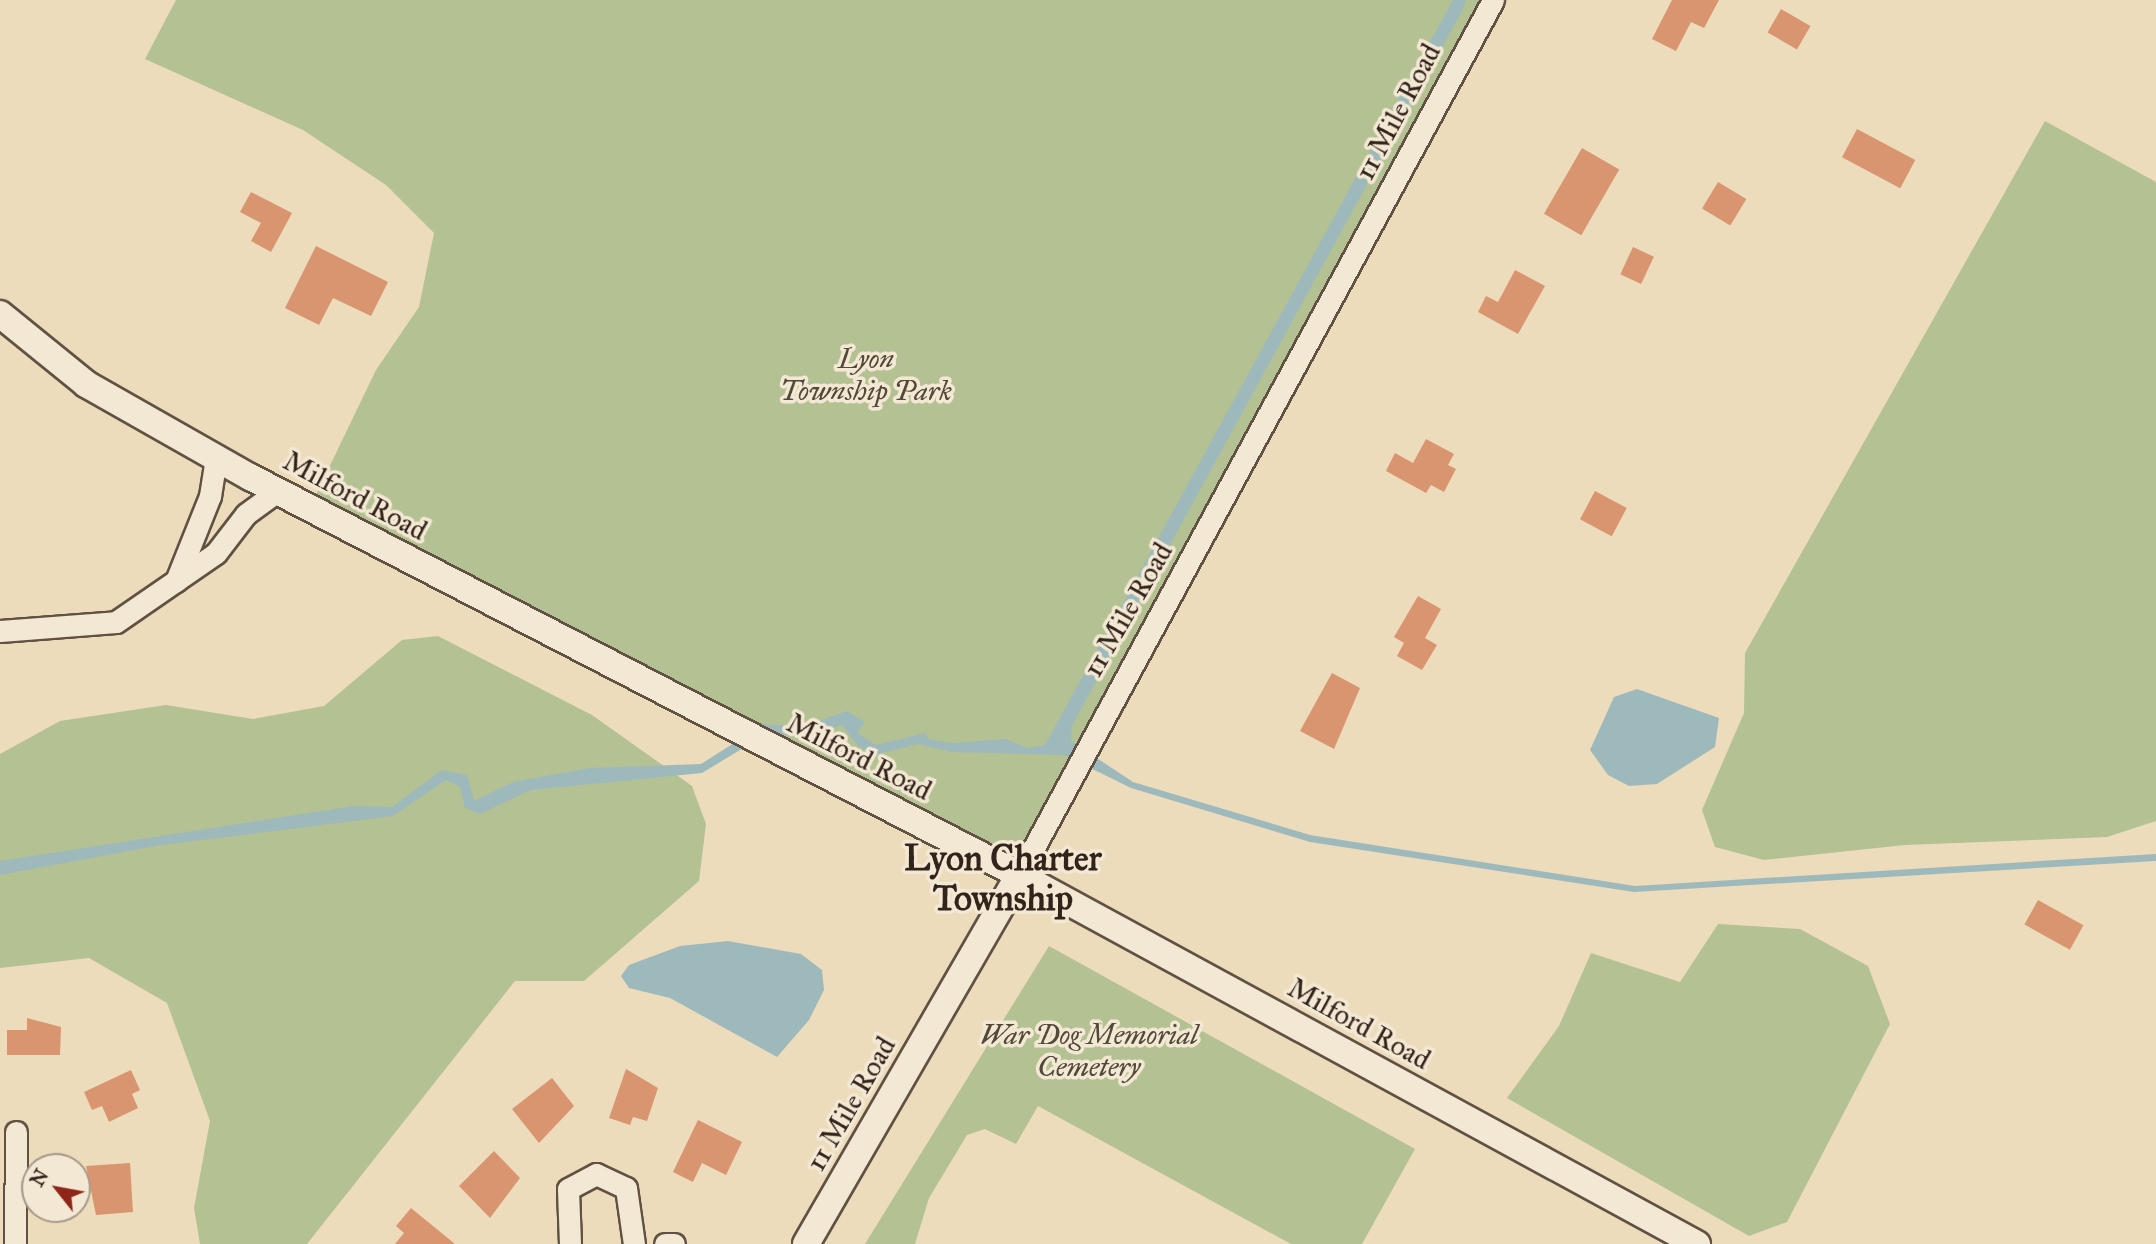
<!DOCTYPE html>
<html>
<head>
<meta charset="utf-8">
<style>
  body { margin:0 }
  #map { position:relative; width:2156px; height:1244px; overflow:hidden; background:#ecdcbc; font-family:"IM FELL Great Primer",serif }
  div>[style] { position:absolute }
  .green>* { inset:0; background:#b4c193 }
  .water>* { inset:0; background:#9eb9bc }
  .building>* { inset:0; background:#d99570; transform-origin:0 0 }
  .roads { filter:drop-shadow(2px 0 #605143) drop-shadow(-2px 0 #605143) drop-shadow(0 2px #605143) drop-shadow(0 -2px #605143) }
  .minor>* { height:21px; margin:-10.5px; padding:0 10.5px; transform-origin:10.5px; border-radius:10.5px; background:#f3e8d3 }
  .tertiary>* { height:26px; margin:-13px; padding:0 13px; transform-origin:13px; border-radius:13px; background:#f3e8d3 }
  span { translate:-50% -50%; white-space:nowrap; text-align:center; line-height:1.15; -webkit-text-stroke:7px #f3e8d3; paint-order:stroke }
  .street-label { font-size:28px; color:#32231b }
  .park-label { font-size:28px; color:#524a39; font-style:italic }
  .district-label { font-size:35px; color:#32231b; font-weight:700 }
  .north { position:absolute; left:21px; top:1153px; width:70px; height:70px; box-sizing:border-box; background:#f3e8d3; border:2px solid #a69989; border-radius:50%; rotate:301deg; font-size:19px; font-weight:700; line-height:28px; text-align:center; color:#32231b }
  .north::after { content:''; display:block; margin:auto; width:24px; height:32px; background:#8f2418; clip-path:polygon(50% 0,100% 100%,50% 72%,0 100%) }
</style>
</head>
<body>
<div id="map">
  <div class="green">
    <div style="clip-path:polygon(176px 0,1489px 0,1019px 875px,309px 509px,376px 370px,419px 307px,434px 233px,386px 185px,303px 130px,145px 59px)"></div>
    <div style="clip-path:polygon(2045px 121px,2156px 182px,2156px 821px,2107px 837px,1905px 845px,1764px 860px,1715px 847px,1702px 810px,1744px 713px,1745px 653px)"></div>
    <div style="clip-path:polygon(438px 636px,592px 715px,692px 786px,706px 824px,699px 881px,584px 981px,515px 981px,307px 1244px,200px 1244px,194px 1208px,210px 1121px,167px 1003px,89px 958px,0 968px,0 754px,60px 721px,166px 705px,253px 719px,324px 706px,402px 640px)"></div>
    <div style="clip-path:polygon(1718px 924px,1800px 929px,1868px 966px,1890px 1024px,1787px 1222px,1749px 1236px,1507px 1098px,1559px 1026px,1591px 953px,1680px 982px)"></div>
    <div style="clip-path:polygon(1049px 946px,1415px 1149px,1362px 1244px,1291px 1244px,1038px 1106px,1016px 1144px,985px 1129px,967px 1135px,929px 1198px,915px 1244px,865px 1244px)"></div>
  </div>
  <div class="water">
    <div style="clip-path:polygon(1453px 0,1466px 0,1463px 9px,1125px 627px,1072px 726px,1071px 741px,1133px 782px,1310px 835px,1635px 886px,2156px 854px,2156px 861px,1634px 892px,1310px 842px,1131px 788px,1064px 755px,951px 752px,918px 744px,874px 755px,858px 746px,842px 725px,803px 737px,768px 733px,702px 773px,531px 790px,480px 814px,465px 808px,460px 787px,446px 780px,393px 816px,161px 845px,0 875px,0 861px,354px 806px,392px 807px,442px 770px,467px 775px,474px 801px,513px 782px,590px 768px,701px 764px,764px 724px,802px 727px,847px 711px,865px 722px,857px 733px,876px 745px,926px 733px,928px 739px,952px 743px,1006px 739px,1028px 748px,1045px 745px)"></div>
    <div style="clip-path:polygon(1637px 689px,1719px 718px,1715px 747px,1657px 784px,1629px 786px,1608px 775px,1590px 750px,1614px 697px)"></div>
    <div style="clip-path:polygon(728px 941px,801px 954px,822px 970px,824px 990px,809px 1020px,777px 1057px,670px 998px,629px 988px,621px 976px,629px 965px,680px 946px)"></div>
  </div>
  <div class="building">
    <div style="clip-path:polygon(1672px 0,1719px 0,1704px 28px,1691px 22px,1676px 51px,1652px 39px)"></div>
    <div style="left:1781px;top:9px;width:34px;height:27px;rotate:30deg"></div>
    <div style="left:1857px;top:129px;width:66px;height:32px;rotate:28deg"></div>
    <div style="left:1582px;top:148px;width:43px;height:76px;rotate:30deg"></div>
    <div style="left:1718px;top:182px;width:33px;height:31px;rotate:31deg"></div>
    <div style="clip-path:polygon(251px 192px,292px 213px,271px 252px,251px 241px,261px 223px,240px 212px)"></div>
    <div style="clip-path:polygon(316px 246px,388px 282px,371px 316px,333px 298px,319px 325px,285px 308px)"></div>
    <div style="left:1633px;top:247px;width:23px;height:30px;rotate:25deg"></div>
    <div style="clip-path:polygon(1515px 270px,1545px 286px,1518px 334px,1478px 312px,1486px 296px,1498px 302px)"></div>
    <div style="clip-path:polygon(1426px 439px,1454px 454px,1448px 465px,1456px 469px,1444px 492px,1431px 485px,1426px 493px,1386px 471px,1395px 453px,1413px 463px)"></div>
    <div style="left:1595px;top:491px;width:36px;height:32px;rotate:28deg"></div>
    <div style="clip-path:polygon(1418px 596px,1441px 609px,1425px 638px,1437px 645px,1422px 670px,1397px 656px,1404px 643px,1394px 637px)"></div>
    <div style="clip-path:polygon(1332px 673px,1360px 688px,1334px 749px,1300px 731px)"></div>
    <div style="left:2038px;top:900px;width:52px;height:28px;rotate:29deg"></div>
    <div style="clip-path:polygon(27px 1018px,61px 1027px,60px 1055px,7px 1055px,7px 1030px,27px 1030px)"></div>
    <div style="clip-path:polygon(626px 1069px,658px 1088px,647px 1121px,633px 1117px,630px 1125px,609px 1118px)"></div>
    <div style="clip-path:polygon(131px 1070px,140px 1090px,132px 1094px,138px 1108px,109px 1122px,102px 1106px,92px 1110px,84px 1092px)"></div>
    <div style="clip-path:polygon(552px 1078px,574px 1106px,539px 1143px,512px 1109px)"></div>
    <div style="clip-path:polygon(698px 1120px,742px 1142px,726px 1175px,702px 1163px,693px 1182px,673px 1172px)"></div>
    <div style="clip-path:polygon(494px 1151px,520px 1178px,490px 1218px,459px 1186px)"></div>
    <div style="clip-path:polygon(130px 1163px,133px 1212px,96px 1215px,86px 1166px)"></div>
    <div style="clip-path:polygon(411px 1208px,455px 1244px,395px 1244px,404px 1233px,396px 1226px)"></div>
  </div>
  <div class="roads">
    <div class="minor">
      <div style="left:176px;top:581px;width:92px;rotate:-68.2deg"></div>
      <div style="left:210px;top:496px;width:38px;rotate:-81deg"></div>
      <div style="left:0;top:631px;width:116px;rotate:-4.4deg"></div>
      <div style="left:116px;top:622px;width:121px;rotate:-34.6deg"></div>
      <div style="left:216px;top:553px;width:49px;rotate:-52.4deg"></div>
      <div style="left:246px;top:514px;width:39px;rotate:-36deg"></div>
      <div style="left:1019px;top:875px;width:995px;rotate:-61.55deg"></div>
      <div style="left:15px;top:1244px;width:112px;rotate:-89.5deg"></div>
      <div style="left:570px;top:1244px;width:55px;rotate:-92.1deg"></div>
      <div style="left:568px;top:1189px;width:32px;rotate:-28deg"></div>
      <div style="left:596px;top:1174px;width:33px;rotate:25deg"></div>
      <div style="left:626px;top:1188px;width:57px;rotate:81.9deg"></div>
      <div style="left:665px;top:1244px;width:9px"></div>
    </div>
    <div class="tertiary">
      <div style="left:0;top:314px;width:111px;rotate:39.1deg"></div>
      <div style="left:86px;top:384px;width:189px;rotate:29.6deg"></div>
      <div style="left:250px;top:477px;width:866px;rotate:27.36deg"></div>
      <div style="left:1019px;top:875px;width:772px;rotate:28.56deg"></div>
      <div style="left:806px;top:1244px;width:426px;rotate:-60deg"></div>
    </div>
  </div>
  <div class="street-label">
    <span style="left:1398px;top:112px;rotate:-62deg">11 Mile Road</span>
    <span style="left:355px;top:496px;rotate:28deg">Milford Road</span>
    <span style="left:1128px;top:610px;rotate:-60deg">11 Mile Road</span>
    <span style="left:859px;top:757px;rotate:27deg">Milford Road</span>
    <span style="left:1359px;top:1024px;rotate:29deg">Milford Road</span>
    <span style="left:851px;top:1104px;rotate:-60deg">11 Mile Road</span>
  </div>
  <div class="park-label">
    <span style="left:866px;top:375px">Lyon<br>Township Park</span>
    <span style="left:1089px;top:1051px">War Dog Memorial<br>Cemetery</span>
  </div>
  <div class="district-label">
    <span style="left:1003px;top:879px">Lyon Charter<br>Township</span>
  </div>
  <div class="north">N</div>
</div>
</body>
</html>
